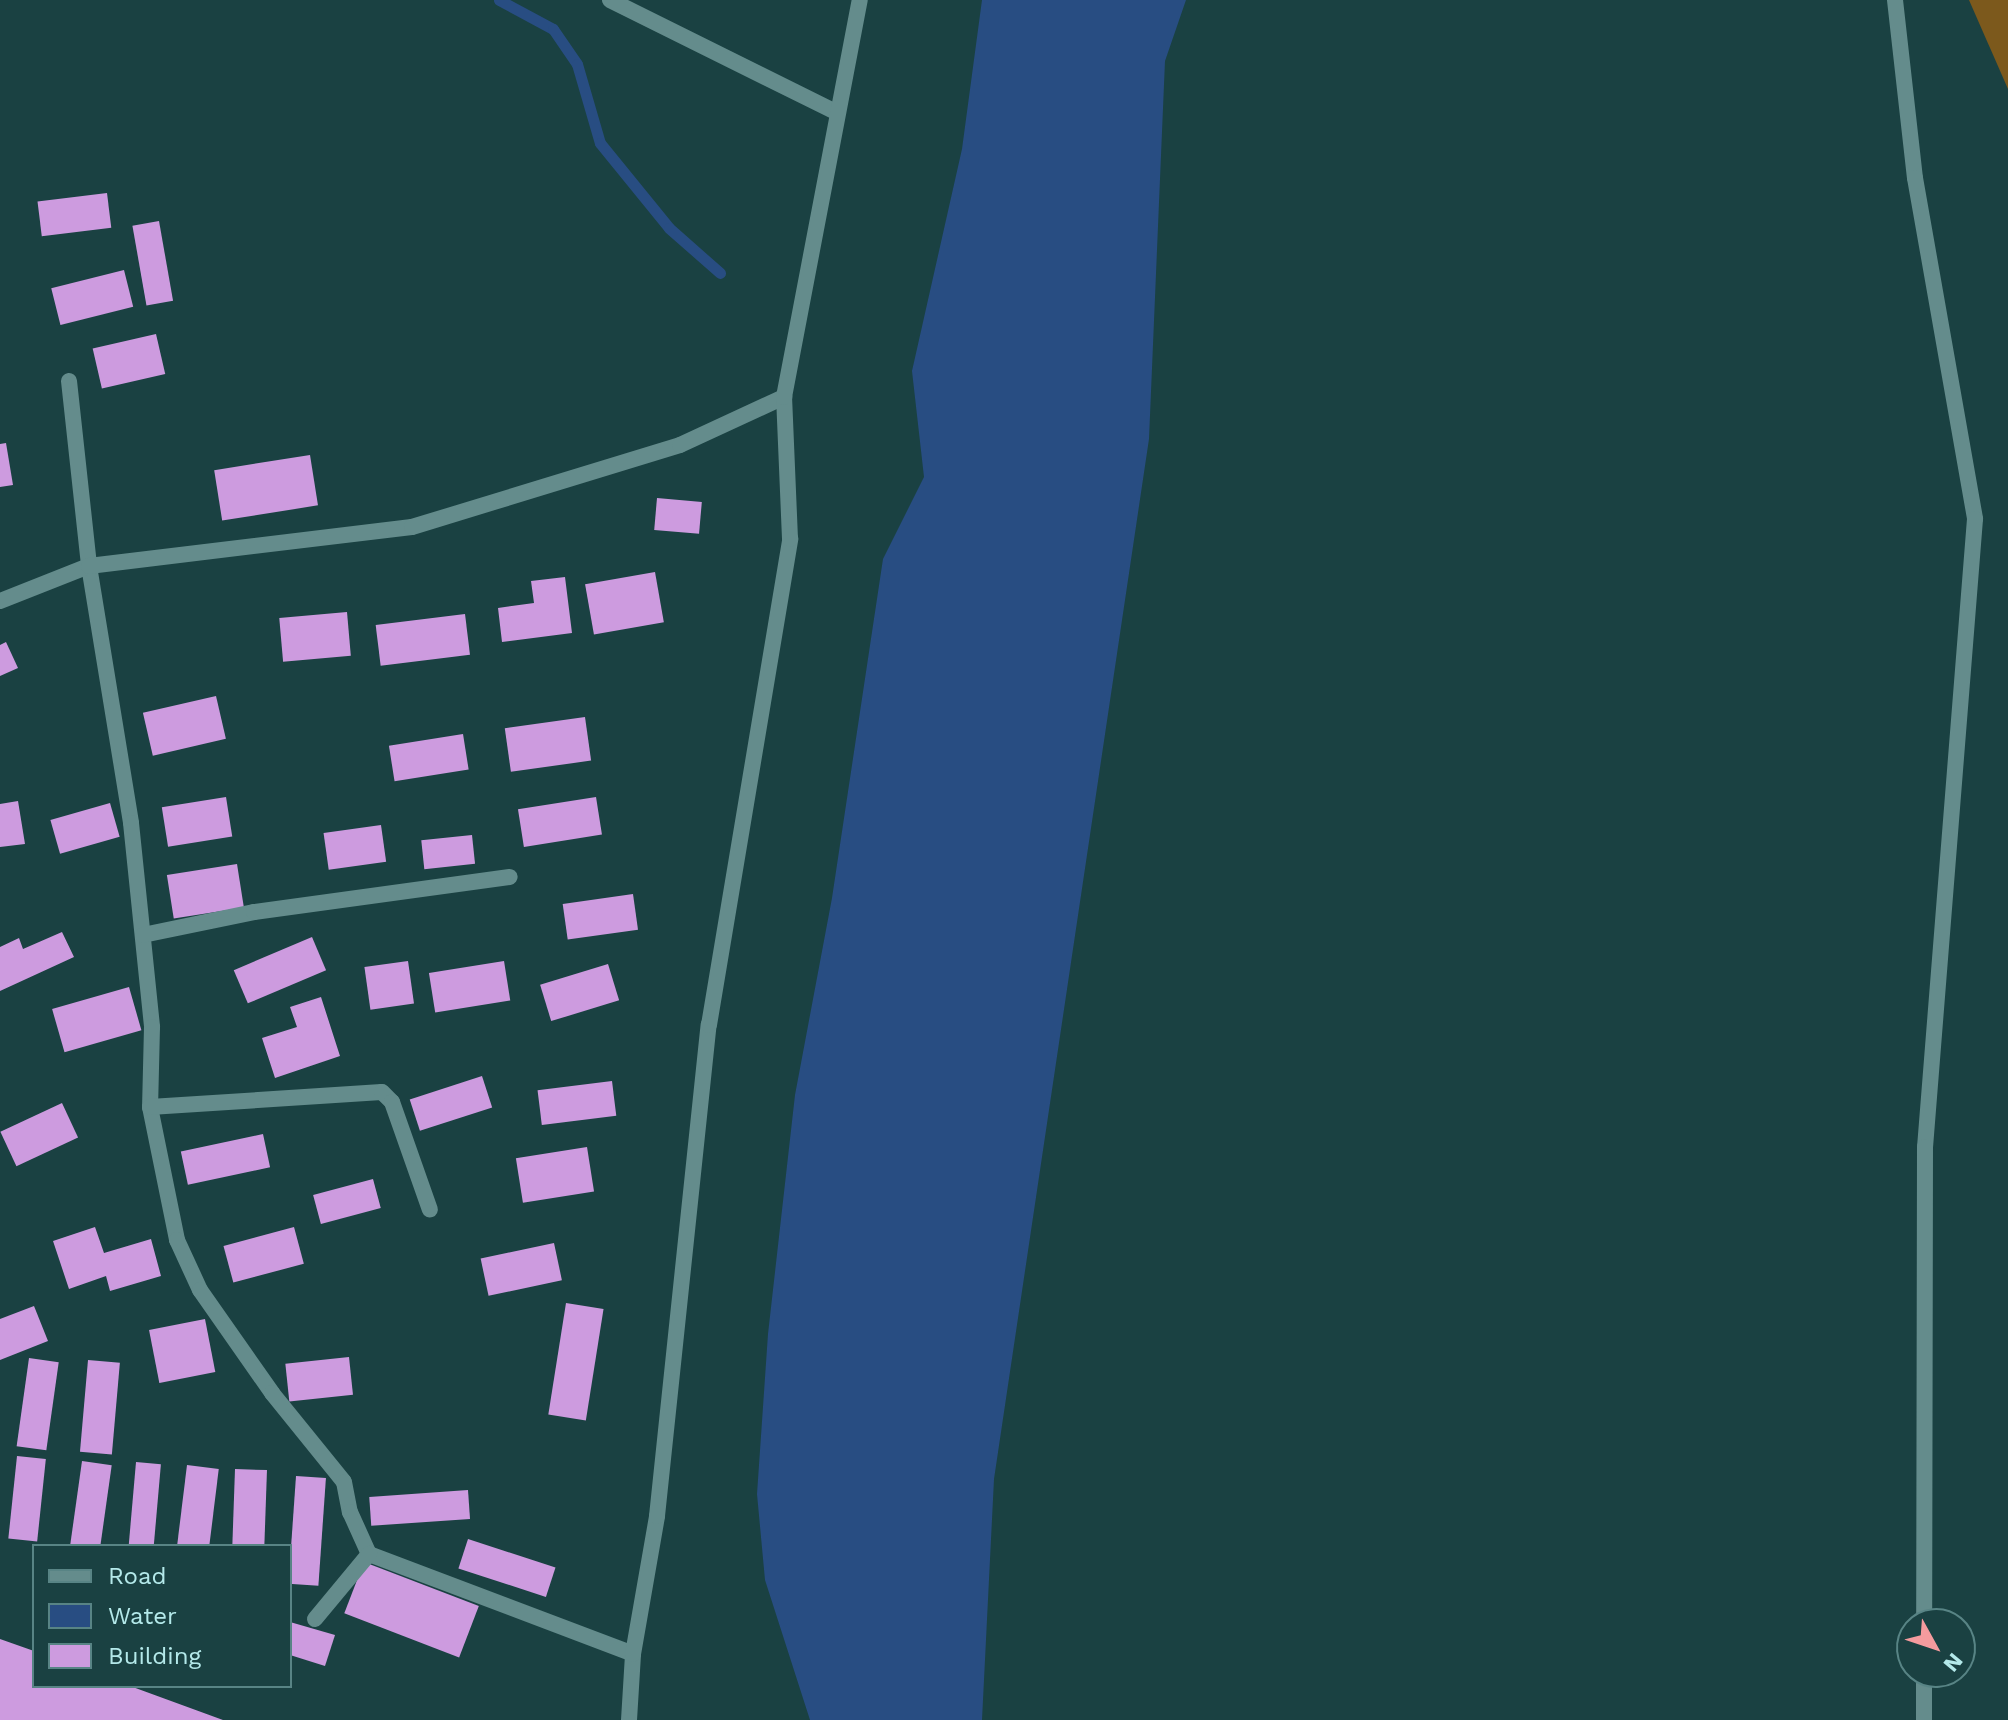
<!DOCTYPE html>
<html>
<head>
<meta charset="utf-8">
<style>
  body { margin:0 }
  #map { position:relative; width:2008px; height:1720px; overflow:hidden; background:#1a4142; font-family:"Work Sans",sans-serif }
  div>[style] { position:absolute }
  .green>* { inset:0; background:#7c591c }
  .water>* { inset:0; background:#284d82 }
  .stream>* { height:11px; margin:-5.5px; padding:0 5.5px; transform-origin:5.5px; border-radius:5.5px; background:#284d82 }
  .building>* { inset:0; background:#cd9bdf; transform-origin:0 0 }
  .street>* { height:16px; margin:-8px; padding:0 8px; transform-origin:8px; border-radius:8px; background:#648c8c }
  span { translate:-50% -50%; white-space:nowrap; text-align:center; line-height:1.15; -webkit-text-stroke:8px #1a4142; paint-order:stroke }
  .legend { position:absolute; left:32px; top:1544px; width:260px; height:144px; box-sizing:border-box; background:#1a4142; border:2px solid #588485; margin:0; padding:10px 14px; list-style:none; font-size:24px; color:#b4e9ea }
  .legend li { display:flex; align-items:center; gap:16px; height:40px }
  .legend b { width:40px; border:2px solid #588485 }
  .north { position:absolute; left:1896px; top:1608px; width:80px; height:80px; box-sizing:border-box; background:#1a4142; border:2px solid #588485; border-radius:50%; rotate:130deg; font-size:22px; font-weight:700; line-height:32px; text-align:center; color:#b4e9ea }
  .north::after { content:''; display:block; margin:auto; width:28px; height:36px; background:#f59b9e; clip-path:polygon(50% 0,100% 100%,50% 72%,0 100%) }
</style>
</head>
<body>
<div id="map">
  <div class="green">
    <div style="clip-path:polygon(1969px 0,2008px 0,2008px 89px)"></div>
  </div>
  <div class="water">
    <div style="clip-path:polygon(982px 0,1186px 0,1165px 61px,1149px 439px,994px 1479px,982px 1720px,810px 1720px,765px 1580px,757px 1494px,768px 1334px,795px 1095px,832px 898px,883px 559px,924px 477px,912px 371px,962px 149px)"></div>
  </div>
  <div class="stream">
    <div style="left:499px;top:0;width:61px;rotate:28.2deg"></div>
    <div style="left:553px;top:29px;width:42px;rotate:55.6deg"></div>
    <div style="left:577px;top:64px;width:82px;rotate:73.8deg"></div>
    <div style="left:600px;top:143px;width:109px;rotate:50.9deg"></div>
    <div style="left:669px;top:228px;width:68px;rotate:41.4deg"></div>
  </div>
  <div class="building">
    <div style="left:107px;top:193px;width:35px;height:70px;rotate:83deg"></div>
    <div style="left:159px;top:221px;width:81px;height:27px;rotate:80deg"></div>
    <div style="left:124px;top:270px;width:38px;height:75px;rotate:76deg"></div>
    <div style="left:156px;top:334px;width:41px;height:65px;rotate:77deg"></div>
    <div style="clip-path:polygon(6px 443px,13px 485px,0 487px,0 444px)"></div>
    <div style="left:310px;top:455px;width:51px;height:97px;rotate:81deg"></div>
    <div style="left:657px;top:498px;width:45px;height:32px;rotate:5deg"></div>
    <div style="left:655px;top:572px;width:51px;height:71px;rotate:80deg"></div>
    <div style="clip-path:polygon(565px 577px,572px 633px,502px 642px,498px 608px,534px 603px,531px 581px)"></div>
    <div style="left:347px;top:612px;width:44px;height:68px;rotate:85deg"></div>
    <div style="left:465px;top:614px;width:41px;height:90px;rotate:83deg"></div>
    <div style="clip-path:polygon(6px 642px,18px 668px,0 676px,0 645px)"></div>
    <div style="left:216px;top:696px;width:44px;height:75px;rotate:77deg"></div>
    <div style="left:585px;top:717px;width:44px;height:81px;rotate:82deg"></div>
    <div style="left:463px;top:734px;width:36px;height:75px;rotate:81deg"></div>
    <div style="left:226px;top:797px;width:40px;height:65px;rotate:81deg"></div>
    <div style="left:596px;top:797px;width:38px;height:79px;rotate:81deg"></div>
    <div style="clip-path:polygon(18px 801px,25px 844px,0 847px,0 804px)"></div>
    <div style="left:110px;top:803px;width:35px;height:62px;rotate:74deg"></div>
    <div style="left:381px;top:825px;width:37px;height:58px;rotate:82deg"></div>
    <div style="left:472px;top:835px;width:29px;height:51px;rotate:84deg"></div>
    <div style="left:237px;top:864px;width:44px;height:71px;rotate:81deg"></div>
    <div style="left:633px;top:894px;width:36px;height:71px;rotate:82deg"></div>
    <div style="clip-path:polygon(62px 932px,74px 957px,0 991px,0 947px,19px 938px,23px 949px)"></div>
    <div style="left:312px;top:937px;width:36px;height:85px;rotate:67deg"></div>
    <div style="left:408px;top:961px;width:43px;height:44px;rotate:82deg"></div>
    <div style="left:504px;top:961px;width:40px;height:76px;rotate:81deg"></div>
    <div style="left:608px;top:964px;width:38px;height:71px;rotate:73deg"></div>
    <div style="left:129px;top:987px;width:45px;height:80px;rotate:74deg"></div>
    <div style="clip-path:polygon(321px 997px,340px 1056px,275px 1078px,262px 1038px,297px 1027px,290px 1007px)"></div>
    <div style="left:482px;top:1076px;width:33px;height:76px;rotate:72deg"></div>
    <div style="left:612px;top:1081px;width:35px;height:75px;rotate:83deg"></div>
    <div style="left:62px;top:1103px;width:38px;height:68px;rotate:65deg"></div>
    <div style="left:263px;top:1134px;width:34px;height:84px;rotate:78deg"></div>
    <div style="left:587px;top:1147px;width:45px;height:72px;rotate:81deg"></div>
    <div style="left:373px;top:1179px;width:30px;height:62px;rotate:75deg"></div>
    <div style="clip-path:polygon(95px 1227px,104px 1253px,151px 1239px,161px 1276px,110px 1291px,106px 1276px,69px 1289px,53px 1241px)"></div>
    <div style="left:294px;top:1227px;width:38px;height:73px;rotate:75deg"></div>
    <div style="left:554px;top:1243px;width:38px;height:75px;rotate:78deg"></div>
    <div style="left:566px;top:1303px;width:38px;height:113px;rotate:9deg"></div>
    <div style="clip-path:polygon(34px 1306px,48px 1341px,0 1360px,0 1319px)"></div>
    <div style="left:205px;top:1319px;width:54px;height:57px;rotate:79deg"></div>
    <div style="left:349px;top:1357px;width:38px;height:64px;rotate:84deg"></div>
    <div style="left:29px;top:1358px;width:30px;height:89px;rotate:8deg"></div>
    <div style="left:88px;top:1360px;width:32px;height:92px;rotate:5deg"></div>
    <div style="left:17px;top:1456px;width:29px;height:83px;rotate:6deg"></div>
    <div style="left:82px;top:1461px;width:30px;height:86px;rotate:8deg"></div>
    <div style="left:136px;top:1462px;width:25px;height:84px;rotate:5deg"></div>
    <div style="left:187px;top:1465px;width:32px;height:81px;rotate:7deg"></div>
    <div style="left:235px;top:1469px;width:32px;height:77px;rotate:2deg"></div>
    <div style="left:296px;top:1476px;width:30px;height:108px;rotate:4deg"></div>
    <div style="left:468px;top:1490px;width:29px;height:99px;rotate:86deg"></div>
    <div style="left:468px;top:1539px;width:92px;height:31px;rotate:18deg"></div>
    <div style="left:364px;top:1562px;width:123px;height:55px;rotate:21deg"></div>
    <div style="clip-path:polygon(290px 1622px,335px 1635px,325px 1666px,290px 1655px)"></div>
    <div style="clip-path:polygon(0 1639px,34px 1651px,34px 1686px,130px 1686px,223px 1720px,0 1720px)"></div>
  </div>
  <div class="street">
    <div style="left:610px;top:0;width:254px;rotate:26.4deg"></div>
    <div style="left:1895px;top:0;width:179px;rotate:83.6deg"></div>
    <div style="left:1915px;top:178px;width:346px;rotate:80deg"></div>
    <div style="left:1975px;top:519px;width:630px;rotate:94.55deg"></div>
    <div style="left:1925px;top:1147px;width:477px;rotate:90.1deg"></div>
    <div style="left:69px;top:381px;width:186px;rotate:83.8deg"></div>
    <div style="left:89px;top:566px;width:260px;rotate:80.7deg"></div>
    <div style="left:131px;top:823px;width:205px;rotate:84.1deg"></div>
    <div style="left:152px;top:1027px;width:80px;rotate:91.4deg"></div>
    <div style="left:150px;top:1107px;width:136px;rotate:78.5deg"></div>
    <div style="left:177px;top:1240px;width:55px;rotate:65.3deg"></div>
    <div style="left:200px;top:1290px;width:126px;rotate:55deg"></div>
    <div style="left:272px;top:1393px;width:114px;rotate:51deg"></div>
    <div style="left:344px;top:1482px;width:31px;rotate:79deg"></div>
    <div style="left:350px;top:1512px;width:46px;rotate:65.7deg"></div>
    <div style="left:369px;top:1554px;width:282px;rotate:20.7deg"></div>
    <div style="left:0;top:601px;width:96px;rotate:-21.5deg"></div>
    <div style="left:89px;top:566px;width:325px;rotate:-6.9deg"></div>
    <div style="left:412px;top:527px;width:280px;rotate:-17deg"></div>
    <div style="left:680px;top:445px;width:115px;rotate:-24.8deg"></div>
    <div style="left:143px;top:935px;width:113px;rotate:-11.7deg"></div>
    <div style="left:254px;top:912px;width:258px;rotate:-7.8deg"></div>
    <div style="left:150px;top:1107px;width:232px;rotate:-3.7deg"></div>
    <div style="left:382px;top:1092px;width:14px;rotate:45deg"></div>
    <div style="left:392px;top:1102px;width:114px;rotate:70.6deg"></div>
    <div style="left:315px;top:1619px;width:85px;rotate:-50.3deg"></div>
    <div style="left:629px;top:1720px;width:66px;rotate:-86.5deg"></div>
    <div style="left:633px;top:1654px;width:140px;rotate:-80.1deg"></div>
    <div style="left:657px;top:1516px;width:494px;rotate:-84deg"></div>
    <div style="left:709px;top:1025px;width:493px;rotate:-80.5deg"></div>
    <div style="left:790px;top:539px;width:142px;rotate:-92.4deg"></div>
    <div style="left:784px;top:397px;width:404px;rotate:-79.2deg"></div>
    <div style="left:1924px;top:1720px;width:48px;rotate:-90deg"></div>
  </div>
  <ul class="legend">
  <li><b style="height:10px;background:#648c8c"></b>Road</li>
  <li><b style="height:22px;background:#284d82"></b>Water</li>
  <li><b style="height:22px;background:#cd9bdf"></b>Building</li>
  </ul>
  <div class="north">N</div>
</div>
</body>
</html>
